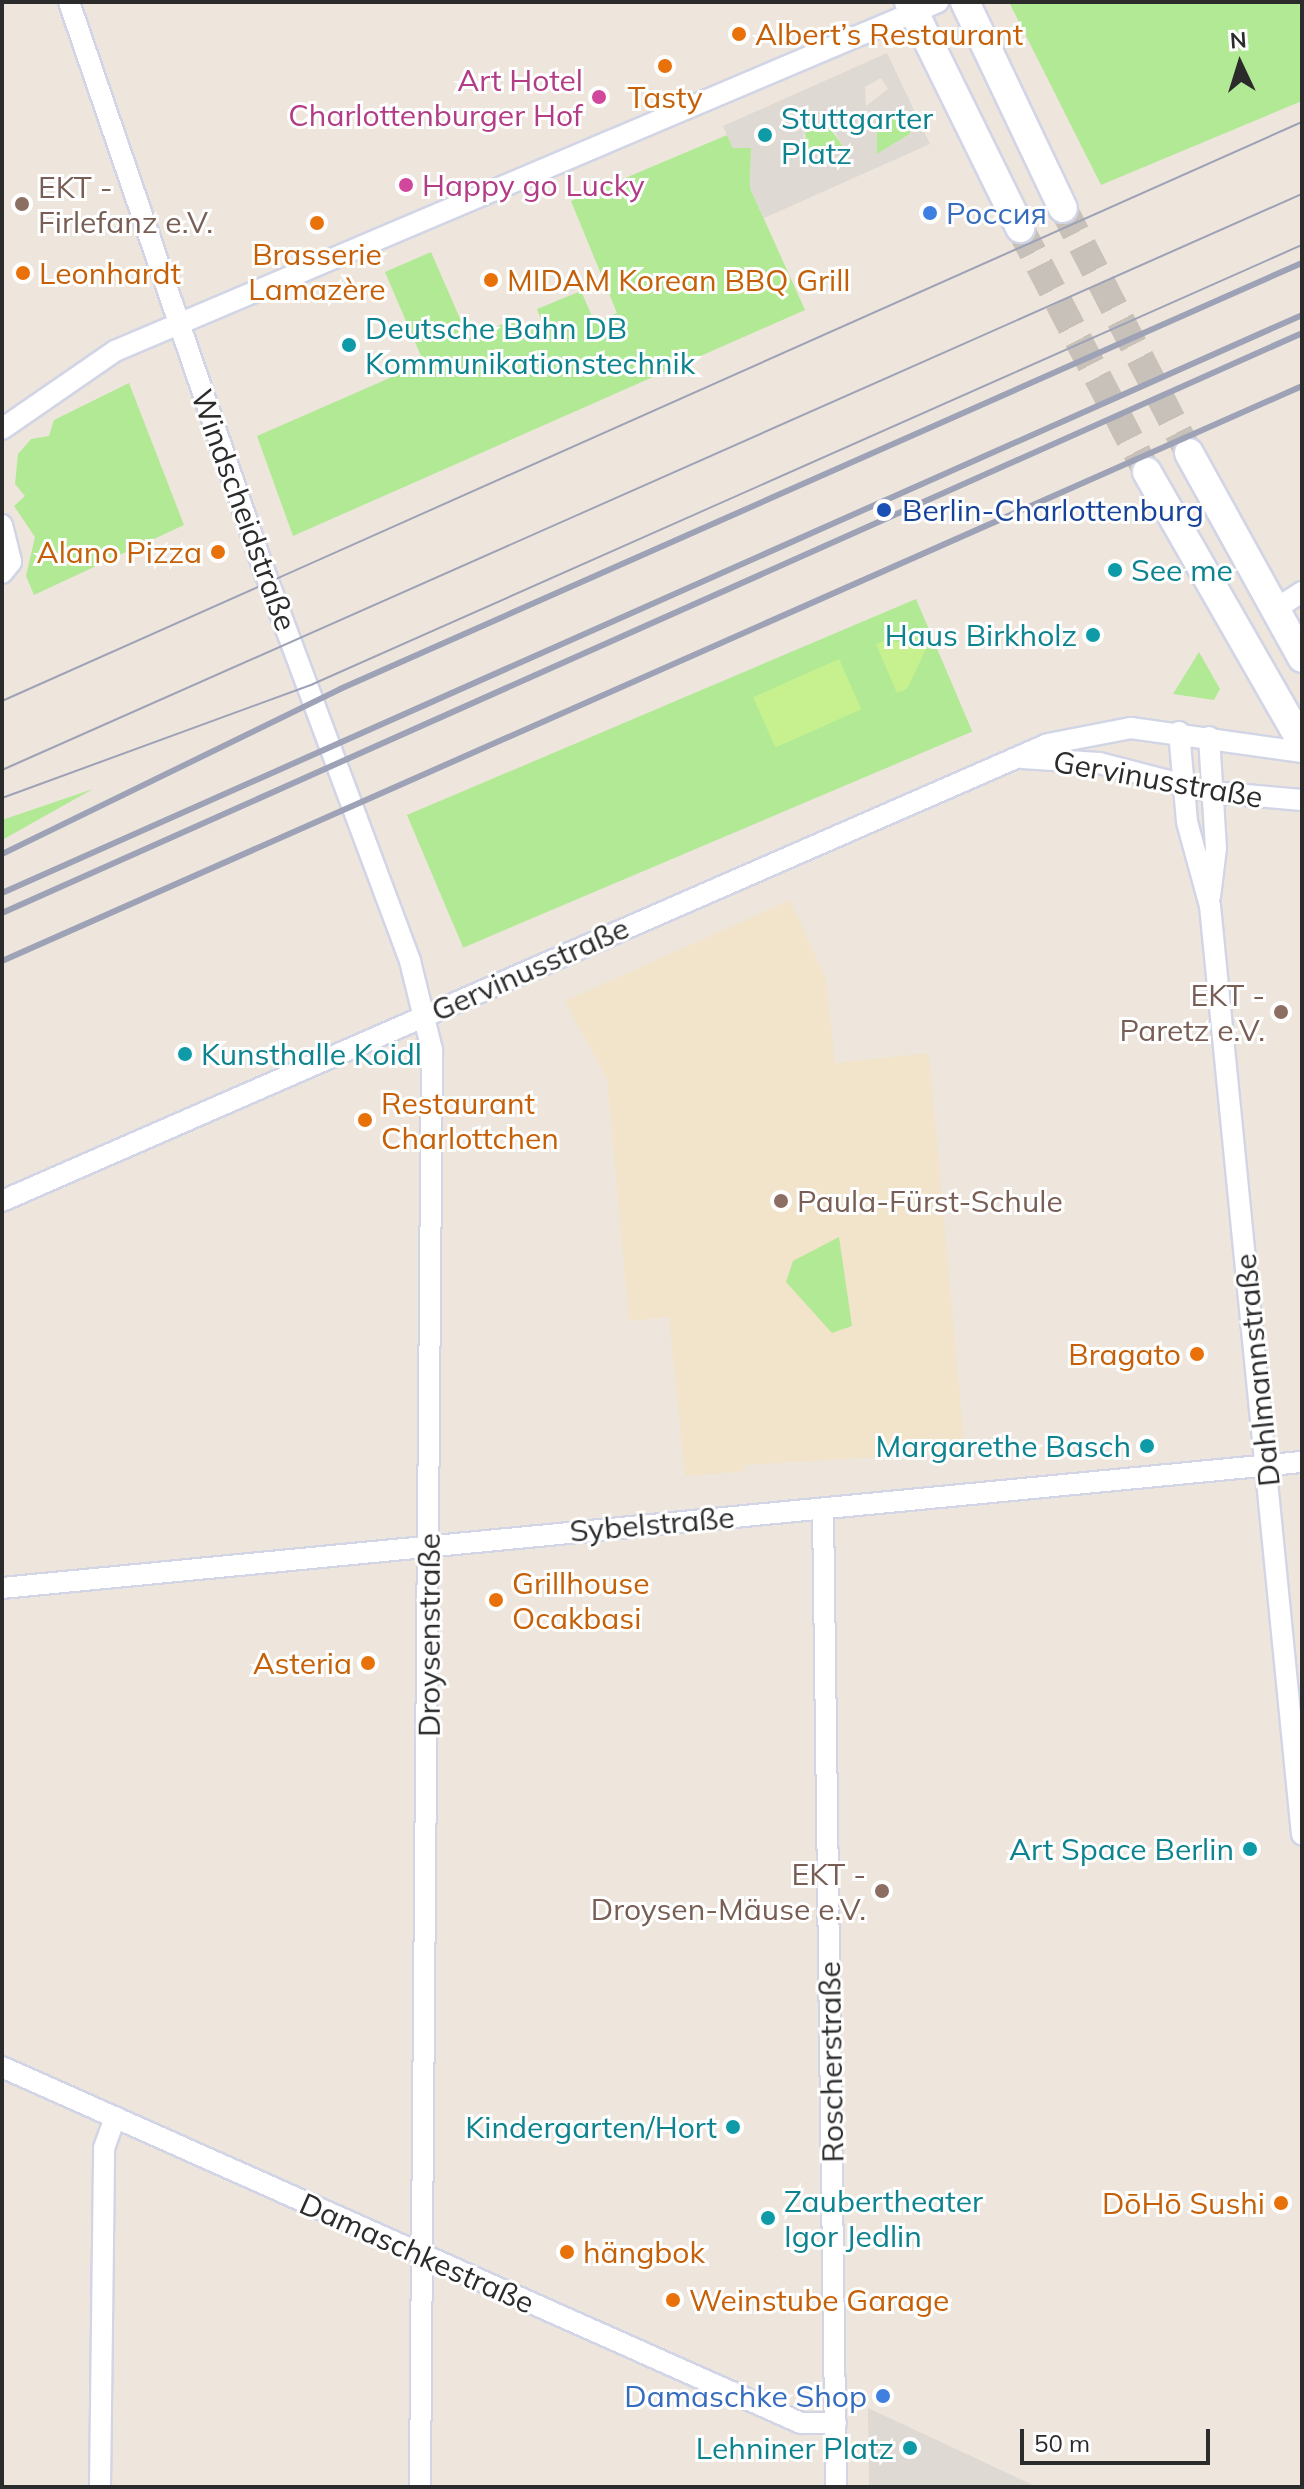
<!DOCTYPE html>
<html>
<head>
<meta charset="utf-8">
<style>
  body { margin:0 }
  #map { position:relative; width:1304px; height:2489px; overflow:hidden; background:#eee6dc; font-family:Mulish,sans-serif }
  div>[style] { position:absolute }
  .education>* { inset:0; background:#f1e4ca }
  .green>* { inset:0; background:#b1e994; transform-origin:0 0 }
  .pitch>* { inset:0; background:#c7f18f; transform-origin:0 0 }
  .plaza>* { inset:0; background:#ded9d3 }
  .secondary-tunnel>* { height:28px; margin-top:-14px; transform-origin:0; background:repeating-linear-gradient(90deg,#c7c1b9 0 28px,transparent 0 42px) }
  .roads { filter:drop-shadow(2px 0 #d1d5e5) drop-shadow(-2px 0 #d1d5e5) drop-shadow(0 2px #d1d5e5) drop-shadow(0 -2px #d1d5e5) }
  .street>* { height:20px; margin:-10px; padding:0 10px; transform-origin:10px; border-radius:10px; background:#fff }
  .secondary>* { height:28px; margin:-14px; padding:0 14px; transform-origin:14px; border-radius:14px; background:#fff }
  .tram>* { height:2px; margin:-1px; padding:0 1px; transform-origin:1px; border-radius:1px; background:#9ea2b7 }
  .rail>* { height:6px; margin:-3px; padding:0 3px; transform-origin:3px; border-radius:3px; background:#9ea2b7 }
  .dots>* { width:22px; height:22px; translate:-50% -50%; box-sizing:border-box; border:4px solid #fff; border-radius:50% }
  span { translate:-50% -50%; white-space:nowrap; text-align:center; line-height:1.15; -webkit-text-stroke:6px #fff; paint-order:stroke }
  .food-label { font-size:30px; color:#c56008 }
  .left { translate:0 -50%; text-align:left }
  .right { translate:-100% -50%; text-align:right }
  .hotel-label { font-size:30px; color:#b23c85 }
  .culture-label { font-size:30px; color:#0d838f }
  .education-label { font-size:30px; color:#785e54 }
  .shop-label { font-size:30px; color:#366cbe }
  .street-label { font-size:30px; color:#2b2b2b }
  .transit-label { font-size:30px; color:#164399 }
  .frame { position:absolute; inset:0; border:4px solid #2b2b2b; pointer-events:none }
  .north { position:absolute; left:1200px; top:24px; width:80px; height:80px; -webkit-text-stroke:6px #fff; paint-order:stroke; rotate:356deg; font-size:22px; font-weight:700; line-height:32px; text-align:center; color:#2b2b2b }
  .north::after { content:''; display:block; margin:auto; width:28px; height:36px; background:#2b2b2b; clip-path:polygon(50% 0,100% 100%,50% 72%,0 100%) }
  .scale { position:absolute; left:1020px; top:2429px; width:190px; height:36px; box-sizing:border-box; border:4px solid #2b2b2b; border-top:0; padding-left:10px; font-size:24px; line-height:28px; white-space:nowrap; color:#2b2b2b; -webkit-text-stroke:6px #fff; paint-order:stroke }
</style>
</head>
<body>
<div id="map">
  <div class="education">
    <div style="clip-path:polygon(790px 900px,826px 979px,835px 1063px,929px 1053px,965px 1452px,745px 1465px,745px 1471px,685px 1476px,669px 1317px,629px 1321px,607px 1079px,565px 1001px)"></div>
  </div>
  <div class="green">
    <div style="clip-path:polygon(1009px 2px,1302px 2px,1302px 101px,1101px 185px)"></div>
    <div style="clip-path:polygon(896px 112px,910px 123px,910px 134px,877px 154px,877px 128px)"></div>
    <div style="clip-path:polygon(826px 123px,843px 146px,807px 151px,805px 131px)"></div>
    <div style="clip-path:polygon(727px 135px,733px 148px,751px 148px,750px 188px,805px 310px,293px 536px,257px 436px,424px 363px,385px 272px,431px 252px,469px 339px,518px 317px,524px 333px,543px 325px,537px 309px,581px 291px,595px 323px,617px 313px,571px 201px)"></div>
    <div style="clip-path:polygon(129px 383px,184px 525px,34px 595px,26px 576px,35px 537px,14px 506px,25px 496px,15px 484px,18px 454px,31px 439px,49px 436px,54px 420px)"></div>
    <div style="left:916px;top:599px;width:144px;height:553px;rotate:67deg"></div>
    <div style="clip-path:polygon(1199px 652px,1220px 689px,1214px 700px,1173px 694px)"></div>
    <div style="clip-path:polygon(93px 789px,2px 840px,2px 820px)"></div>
    <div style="clip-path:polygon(839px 1237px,852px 1326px,832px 1333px,786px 1282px,793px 1261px)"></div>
  </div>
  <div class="pitch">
    <div style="clip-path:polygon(887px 640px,927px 647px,907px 689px,897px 693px,876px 644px)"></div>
    <div style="left:839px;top:659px;width:55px;height:94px;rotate:66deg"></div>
  </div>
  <div class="plaza">
    <div style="clip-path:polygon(evenodd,887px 53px,930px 144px,764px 218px,750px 188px,751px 148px,733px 148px,723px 126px,887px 53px,881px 78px,888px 89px,866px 106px,865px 87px,881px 78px,887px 53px,896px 112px,908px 120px,910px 134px,877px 154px,877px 128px,896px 112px,887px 53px,817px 123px,833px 128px,842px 146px,807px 151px,803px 135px,817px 123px)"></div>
    <div style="clip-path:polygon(868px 2408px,1037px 2487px,869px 2487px)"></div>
  </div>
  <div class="secondary-tunnel">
    <div style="left:1063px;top:208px;width:276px;rotate:62.8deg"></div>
    <div style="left:1020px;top:228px;width:275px;rotate:62.5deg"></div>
  </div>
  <div class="roads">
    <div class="street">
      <div style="left:69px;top:2px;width:592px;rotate:71.08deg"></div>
      <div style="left:261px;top:562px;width:426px;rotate:69.5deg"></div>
      <div style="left:410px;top:961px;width:92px;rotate:76.1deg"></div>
      <div style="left:432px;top:1050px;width:1437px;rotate:90.48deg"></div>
      <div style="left:2px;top:429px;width:137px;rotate:-34.6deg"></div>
      <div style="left:115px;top:351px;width:894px;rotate:-22.98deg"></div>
      <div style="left:2px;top:525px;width:38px;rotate:76deg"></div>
      <div style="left:11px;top:562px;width:14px;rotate:129deg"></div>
      <div style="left:1274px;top:610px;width:33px;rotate:-33deg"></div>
      <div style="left:1179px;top:732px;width:90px;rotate:84.9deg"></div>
      <div style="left:1187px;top:822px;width:87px;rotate:74.7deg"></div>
      <div style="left:1210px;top:906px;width:933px;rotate:84.34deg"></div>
      <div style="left:1209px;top:737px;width:111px;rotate:86.4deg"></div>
      <div style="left:1216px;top:848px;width:49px;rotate:97deg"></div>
      <div style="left:1022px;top:758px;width:77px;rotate:3.7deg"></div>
      <div style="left:1099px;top:763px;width:117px;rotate:14.4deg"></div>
      <div style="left:1212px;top:792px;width:90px;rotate:5.1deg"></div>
      <div style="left:2px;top:1201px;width:1141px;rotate:-23.6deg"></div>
      <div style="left:1048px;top:744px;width:85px;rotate:-10.9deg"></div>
      <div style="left:1131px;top:728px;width:173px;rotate:8deg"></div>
      <div style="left:823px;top:1509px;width:978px;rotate:89.24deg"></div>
      <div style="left:2px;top:1588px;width:1306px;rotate:-5.54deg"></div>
      <div style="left:2px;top:2067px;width:875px;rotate:24.02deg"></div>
      <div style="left:801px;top:2423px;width:35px"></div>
      <div style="left:100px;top:2487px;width:339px;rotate:-89.3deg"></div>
      <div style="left:104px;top:2148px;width:33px;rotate:-70deg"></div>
    </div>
    <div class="secondary">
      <div style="left:909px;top:2px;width:252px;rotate:63.8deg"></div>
      <div style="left:965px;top:2px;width:228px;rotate:64.6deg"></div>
      <div style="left:1189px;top:453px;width:234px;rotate:61.1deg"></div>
      <div style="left:1147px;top:472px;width:312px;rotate:60.2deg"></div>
    </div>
  </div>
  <div class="tram">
    <div style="left:2px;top:701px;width:1423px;rotate:-24.01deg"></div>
    <div style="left:2px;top:770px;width:1422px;rotate:-23.9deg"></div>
    <div style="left:2px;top:798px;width:331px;rotate:-20.1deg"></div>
    <div style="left:313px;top:684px;width:1082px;rotate:-23.94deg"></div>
  </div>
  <div class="rail">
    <div style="left:2px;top:854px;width:376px;rotate:-26deg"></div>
    <div style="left:340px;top:689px;width:1052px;rotate:-23.89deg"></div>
    <div style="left:2px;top:893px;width:1423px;rotate:-23.97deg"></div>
    <div style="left:2px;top:913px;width:1424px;rotate:-24.04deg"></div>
    <div style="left:2px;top:961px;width:1421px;rotate:-23.86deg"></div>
  </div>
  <div class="dots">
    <div style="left:739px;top:34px;background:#e8710a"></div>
    <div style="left:665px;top:66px;background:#e8710a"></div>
    <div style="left:599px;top:97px;background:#d1479c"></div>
    <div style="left:765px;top:135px;background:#0f9aa8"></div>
    <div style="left:406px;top:185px;background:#d1479c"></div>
    <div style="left:22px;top:204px;background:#8d6e63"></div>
    <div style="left:930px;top:213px;background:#3f7fe0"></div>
    <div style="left:317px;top:223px;background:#e8710a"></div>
    <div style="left:23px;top:273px;background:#e8710a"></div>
    <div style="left:491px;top:280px;background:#e8710a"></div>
    <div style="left:349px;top:345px;background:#0f9aa8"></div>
    <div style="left:884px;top:510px;background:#1a4fb4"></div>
    <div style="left:218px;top:552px;background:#e8710a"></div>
    <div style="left:1115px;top:570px;background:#0f9aa8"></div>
    <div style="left:1093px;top:635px;background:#0f9aa8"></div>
    <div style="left:1281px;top:1012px;background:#8d6e63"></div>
    <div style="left:185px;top:1054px;background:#0f9aa8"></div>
    <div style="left:365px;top:1120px;background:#e8710a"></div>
    <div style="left:781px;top:1201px;background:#8d6e63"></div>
    <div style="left:1197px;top:1354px;background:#e8710a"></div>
    <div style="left:1147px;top:1446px;background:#0f9aa8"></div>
    <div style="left:496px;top:1600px;background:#e8710a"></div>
    <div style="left:368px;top:1663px;background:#e8710a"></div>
    <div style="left:1250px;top:1849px;background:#0f9aa8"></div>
    <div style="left:882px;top:1891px;background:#8d6e63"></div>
    <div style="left:733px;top:2127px;background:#0f9aa8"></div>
    <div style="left:1281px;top:2203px;background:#e8710a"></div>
    <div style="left:768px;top:2218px;background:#0f9aa8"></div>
    <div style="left:567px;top:2252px;background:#e8710a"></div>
    <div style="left:673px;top:2300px;background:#e8710a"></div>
    <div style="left:883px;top:2396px;background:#3f7fe0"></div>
    <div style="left:910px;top:2448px;background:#0f9aa8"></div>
  </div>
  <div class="food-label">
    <span class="left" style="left:755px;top:34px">Albert’s Restaurant</span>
    <span style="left:665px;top:97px">Tasty</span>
    <span style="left:317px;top:271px">Brasserie<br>Lamazère</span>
    <span class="left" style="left:39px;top:273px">Leonhardt</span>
    <span class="left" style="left:507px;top:280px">MIDAM Korean BBQ Grill</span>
    <span class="right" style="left:202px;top:552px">Alano Pizza</span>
    <span class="left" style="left:381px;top:1120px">Restaurant<br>Charlottchen</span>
    <span class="right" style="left:1181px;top:1354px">Bragato</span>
    <span class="left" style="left:512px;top:1600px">Grillhouse<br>Ocakbasi</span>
    <span class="right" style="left:352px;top:1663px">Asteria</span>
    <span class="right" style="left:1265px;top:2203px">DōHō Sushi</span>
    <span class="left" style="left:583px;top:2252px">hängbok</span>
    <span class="left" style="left:689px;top:2300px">Weinstube Garage</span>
  </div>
  <div class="hotel-label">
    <span class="right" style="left:583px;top:97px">Art Hotel<br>Charlottenburger Hof</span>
    <span class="left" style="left:422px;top:185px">Happy go Lucky</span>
  </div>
  <div class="culture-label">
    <span class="left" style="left:781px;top:135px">Stuttgarter<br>Platz</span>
    <span class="left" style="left:365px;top:345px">Deutsche Bahn DB<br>Kommunikationstechnik</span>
    <span class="left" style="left:1131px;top:570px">See me</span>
    <span class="right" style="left:1077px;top:635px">Haus Birkholz</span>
    <span class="left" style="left:201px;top:1054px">Kunsthalle Koidl</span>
    <span class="right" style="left:1131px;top:1446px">Margarethe Basch</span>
    <span class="right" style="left:1234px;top:1849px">Art Space Berlin</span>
    <span class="right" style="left:717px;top:2127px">Kindergarten/Hort</span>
    <span class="left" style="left:784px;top:2218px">Zaubertheater<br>Igor Jedlin</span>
    <span class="right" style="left:894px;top:2448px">Lehniner Platz</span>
  </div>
  <div class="education-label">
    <span class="left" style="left:38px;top:204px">EKT -<br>Firlefanz e.V.</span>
    <span class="right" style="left:1265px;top:1012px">EKT -<br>Paretz e.V.</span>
    <span class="left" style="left:797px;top:1201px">Paula-Fürst-Schule</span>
    <span class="right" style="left:866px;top:1891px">EKT -<br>Droysen-Mäuse e.V.</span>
  </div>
  <div class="shop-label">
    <span class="left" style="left:946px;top:213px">Россия</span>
    <span class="right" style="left:867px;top:2396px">Damaschke Shop</span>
  </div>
  <div class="street-label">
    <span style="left:244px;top:510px;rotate:70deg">Windscheidstraße</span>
    <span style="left:1158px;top:779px;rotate:10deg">Gervinusstraße</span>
    <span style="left:530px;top:969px;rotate:-24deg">Gervinusstraße</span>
    <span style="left:1257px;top:1370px;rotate:-96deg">Dahlmannstraße</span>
    <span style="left:652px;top:1524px;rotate:-5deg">Sybelstraße</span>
    <span style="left:429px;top:1635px;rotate:-90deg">Droysenstraße</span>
    <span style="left:831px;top:2062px;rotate:-91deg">Roscherstraße</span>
    <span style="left:417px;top:2253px;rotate:24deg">Damaschkestraße</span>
  </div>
  <div class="transit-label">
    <span class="left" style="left:902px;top:510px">Berlin-Charlottenburg</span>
  </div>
  <div class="frame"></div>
  <div class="north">N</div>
  <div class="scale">50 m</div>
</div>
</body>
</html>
